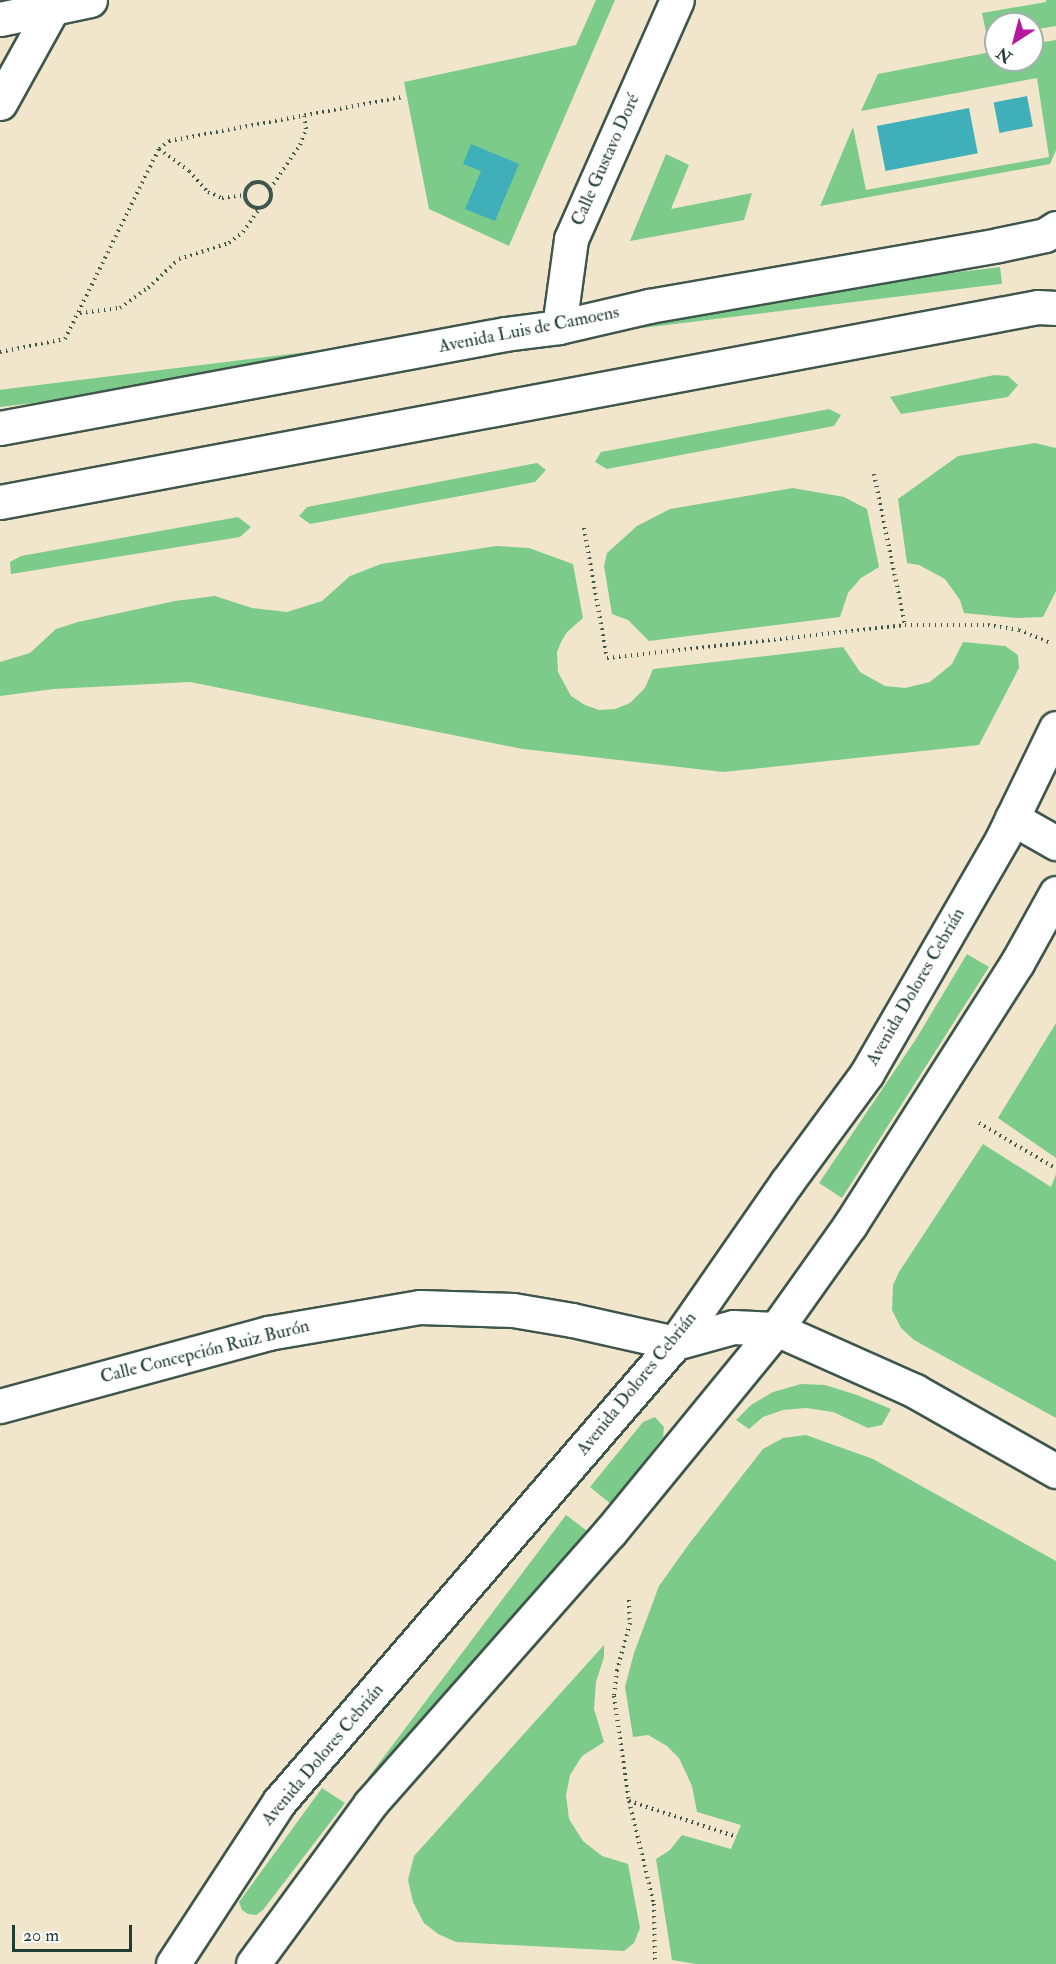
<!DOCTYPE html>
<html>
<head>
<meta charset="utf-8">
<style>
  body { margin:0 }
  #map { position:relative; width:1056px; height:1964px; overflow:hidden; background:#f1e6cc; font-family:"IM FELL Double Pica",serif }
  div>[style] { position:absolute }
  .green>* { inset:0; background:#7dcb8b; transform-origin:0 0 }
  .water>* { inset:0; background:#3fb0b9; transform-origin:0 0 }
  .path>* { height:4px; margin-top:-2px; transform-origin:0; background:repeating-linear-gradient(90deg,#3e564b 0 1.5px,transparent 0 6px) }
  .path>.ring { margin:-2px; padding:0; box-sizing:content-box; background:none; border:4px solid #3e564b; border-radius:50% }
  .roads { filter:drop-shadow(2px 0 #3e564b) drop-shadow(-2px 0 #3e564b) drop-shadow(0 2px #3e564b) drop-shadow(0 -2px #3e564b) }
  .minor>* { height:33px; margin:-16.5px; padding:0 16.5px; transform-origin:16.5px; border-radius:16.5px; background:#fff }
  .primary>* { height:33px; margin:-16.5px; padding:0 16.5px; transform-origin:16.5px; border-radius:16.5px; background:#fff }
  span { translate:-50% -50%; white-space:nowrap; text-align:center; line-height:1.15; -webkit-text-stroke:4.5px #fff; paint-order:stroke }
  .street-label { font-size:18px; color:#1f3d34 }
  .north { position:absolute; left:984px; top:12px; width:60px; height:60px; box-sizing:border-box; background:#fff; border:2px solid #a5b1ae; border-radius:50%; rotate:216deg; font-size:16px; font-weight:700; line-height:24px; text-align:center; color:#1f3d34 }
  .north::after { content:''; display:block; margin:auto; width:21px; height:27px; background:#b5179e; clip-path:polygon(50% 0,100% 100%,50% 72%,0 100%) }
  .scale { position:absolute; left:12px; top:1925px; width:120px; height:27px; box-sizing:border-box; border:3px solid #1f3d34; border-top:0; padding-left:8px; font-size:18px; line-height:21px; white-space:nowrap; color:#1f3d34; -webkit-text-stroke:4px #fff; paint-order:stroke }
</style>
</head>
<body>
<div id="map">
  <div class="green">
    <div style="clip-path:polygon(596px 0,615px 0,509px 246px,429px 209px,404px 82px,576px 45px)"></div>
    <div style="clip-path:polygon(1046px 0,1056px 0,1056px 26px,1032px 30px,1032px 24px,996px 24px,996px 36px,987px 37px,982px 13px,1046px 2px)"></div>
    <div style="clip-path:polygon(1056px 40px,1056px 150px,1050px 164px,820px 206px,853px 127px,866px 190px,1049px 157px,1037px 78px,861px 111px,878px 74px,996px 51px,996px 60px,1032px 60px,1032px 44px)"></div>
    <div style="clip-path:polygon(666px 154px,689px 165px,671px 209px,752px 193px,744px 220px,630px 241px)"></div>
    <div style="left:1000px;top:267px;width:17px;height:1017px;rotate:83deg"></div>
    <div style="clip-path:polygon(994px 375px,1008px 376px,1018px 385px,1008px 397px,901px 414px,890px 397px)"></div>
    <div style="clip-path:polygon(829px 409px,841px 415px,834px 426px,607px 469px,595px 462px,601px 452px)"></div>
    <div style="clip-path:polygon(1035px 443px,1056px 448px,1056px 591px,1043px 617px,1016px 618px,964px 613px,960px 600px,945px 579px,919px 565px,907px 563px,898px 499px,958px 456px)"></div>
    <div style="clip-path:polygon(537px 463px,546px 470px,535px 482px,310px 524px,299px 516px,307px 507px)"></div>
    <div style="clip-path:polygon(793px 488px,844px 497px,867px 509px,879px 567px,861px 578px,848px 593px,840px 617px,649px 641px,628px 620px,612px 614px,604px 566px,607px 553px,637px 526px,670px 509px)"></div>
    <div style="clip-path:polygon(238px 517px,251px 527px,240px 537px,11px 574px,10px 562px,21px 556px)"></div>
    <div style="clip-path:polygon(496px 546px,529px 548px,573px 564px,583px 618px,567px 632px,561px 642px,557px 652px,558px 672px,571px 696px,585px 705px,599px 710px,615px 709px,630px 703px,645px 688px,653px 669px,843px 647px,860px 672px,885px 686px,905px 688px,930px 682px,952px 664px,963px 642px,1005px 646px,1018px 655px,1019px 668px,979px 745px,723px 772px,523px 749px,190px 682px,54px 689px,0 696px,0 662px,30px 653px,56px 629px,78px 622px,175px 601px,215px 596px,252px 608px,287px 612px,322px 601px,350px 576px,381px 564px)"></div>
    <div style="clip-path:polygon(967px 954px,989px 967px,842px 1198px,819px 1183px,916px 1039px)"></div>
    <div style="clip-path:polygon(1056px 1023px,1056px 1158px,998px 1118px)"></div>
    <div style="clip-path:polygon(983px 1144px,1051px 1187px,1056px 1174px,1056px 1418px,914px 1340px,901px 1328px,892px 1310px,893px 1285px,899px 1272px)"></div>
    <div style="clip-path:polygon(801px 1384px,825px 1385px,857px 1395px,891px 1409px,882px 1425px,868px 1428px,833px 1412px,806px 1408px,783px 1410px,763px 1417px,749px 1429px,736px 1420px,751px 1405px,773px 1392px)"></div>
    <div style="clip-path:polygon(655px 1417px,664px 1427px,663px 1437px,611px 1504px,590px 1487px,643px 1422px)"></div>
    <div style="clip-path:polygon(806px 1435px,873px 1459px,1056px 1561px,1056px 1964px,696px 1964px,672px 1960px,656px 1859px,670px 1850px,682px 1835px,731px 1849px,741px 1825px,697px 1812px,692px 1786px,679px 1758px,667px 1746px,648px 1735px,633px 1737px,625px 1687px,634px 1653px,659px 1586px,689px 1544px,763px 1449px,783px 1438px)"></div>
    <div style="left:566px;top:1515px;width:26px;height:329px;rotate:37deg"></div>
    <div style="clip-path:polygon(604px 1645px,604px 1657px,596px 1682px,594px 1709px,604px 1742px,582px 1756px,570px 1775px,566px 1795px,569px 1819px,583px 1841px,602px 1856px,628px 1864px,640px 1928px,634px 1943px,624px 1951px,456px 1942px,438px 1934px,424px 1923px,413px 1902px,408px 1880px,414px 1856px)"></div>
    <div style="clip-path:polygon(322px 1788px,345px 1803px,263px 1910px,256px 1915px,248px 1914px,242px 1910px,239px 1902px)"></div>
  </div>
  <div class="water">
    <div style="left:1027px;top:96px;width:31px;height:34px;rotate:79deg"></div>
    <div style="left:969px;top:108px;width:46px;height:94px;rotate:79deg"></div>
    <div style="clip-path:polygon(471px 144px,519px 164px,495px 221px,465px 209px,481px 171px,463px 164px)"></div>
  </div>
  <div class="path">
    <div style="left:159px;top:149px;width:37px;rotate:36deg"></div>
    <div style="left:189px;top:171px;width:28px;rotate:48deg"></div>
    <div style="left:208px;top:192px;width:15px;rotate:23deg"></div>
    <div style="left:222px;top:198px;width:22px;rotate:-8deg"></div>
    <div class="ring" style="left:245px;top:182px;width:22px;height:22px"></div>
    <div style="left:270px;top:189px;width:53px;rotate:-55.7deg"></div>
    <div style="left:300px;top:145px;width:17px;rotate:-69deg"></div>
    <div style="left:306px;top:129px;width:13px;rotate:-99deg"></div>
    <div style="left:80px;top:313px;width:40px;rotate:-7.1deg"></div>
    <div style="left:120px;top:308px;width:34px;rotate:-36deg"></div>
    <div style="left:148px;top:288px;width:42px;rotate:-43.1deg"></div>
    <div style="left:179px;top:259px;width:52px;rotate:-17.7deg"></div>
    <div style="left:229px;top:243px;width:18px;rotate:-38deg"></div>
    <div style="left:243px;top:232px;width:29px;rotate:-55deg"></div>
    <div style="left:0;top:352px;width:66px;rotate:-11.3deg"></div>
    <div style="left:65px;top:339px;width:212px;rotate:-63.7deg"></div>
    <div style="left:159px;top:149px;width:13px;rotate:-39deg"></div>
    <div style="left:169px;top:141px;width:236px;rotate:-10.7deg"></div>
    <div style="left:874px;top:474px;width:154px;rotate:78.4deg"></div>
    <div style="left:584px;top:528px;width:132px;rotate:80deg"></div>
    <div style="left:607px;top:658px;width:300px;rotate:-6.3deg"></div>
    <div style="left:905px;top:625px;width:83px"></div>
    <div style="left:988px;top:625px;width:31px;rotate:9deg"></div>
    <div style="left:1019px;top:630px;width:32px;rotate:22deg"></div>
    <div style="left:979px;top:1123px;width:88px;rotate:30.6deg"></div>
    <div style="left:629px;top:1600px;width:23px;rotate:88deg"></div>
    <div style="left:630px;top:1623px;width:49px;rotate:105.5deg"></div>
    <div style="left:617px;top:1670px;width:26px;rotate:97deg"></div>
    <div style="left:614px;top:1696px;width:106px;rotate:81.9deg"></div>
    <div style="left:629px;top:1801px;width:106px;rotate:76.4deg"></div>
    <div style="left:654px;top:1904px;width:60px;rotate:89deg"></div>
    <div style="left:629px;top:1801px;width:114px;rotate:18.4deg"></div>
  </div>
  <div class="roads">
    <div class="minor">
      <div style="left:0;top:19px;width:92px;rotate:-11.9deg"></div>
      <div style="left:0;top:103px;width:118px;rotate:-61deg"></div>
      <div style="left:559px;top:327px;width:89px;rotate:-82.2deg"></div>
      <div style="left:571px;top:239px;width:261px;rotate:-66.1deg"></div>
      <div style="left:1012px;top:818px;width:51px;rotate:29.6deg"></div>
      <div style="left:0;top:1406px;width:278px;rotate:-15.2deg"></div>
      <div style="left:268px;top:1333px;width:154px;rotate:-9.7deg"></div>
      <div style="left:420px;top:1307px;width:93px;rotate:1.8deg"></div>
      <div style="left:513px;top:1310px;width:60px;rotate:9.6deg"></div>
      <div style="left:572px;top:1320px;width:106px;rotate:12.6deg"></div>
      <div style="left:675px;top:1343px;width:60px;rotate:-15.4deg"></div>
      <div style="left:733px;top:1327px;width:43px;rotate:2.7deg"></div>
      <div style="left:776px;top:1329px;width:152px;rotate:24deg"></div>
      <div style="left:915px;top:1391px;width:162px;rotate:29.6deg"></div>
      <div style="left:173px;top:1964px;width:194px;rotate:-56.8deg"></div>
      <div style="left:279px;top:1802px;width:606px;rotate:-49.21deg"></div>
      <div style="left:675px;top:1343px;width:196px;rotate:-55.2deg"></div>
      <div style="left:787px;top:1182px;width:135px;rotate:-53.7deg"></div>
      <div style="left:867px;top:1073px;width:272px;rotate:-60deg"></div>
      <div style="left:1003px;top:837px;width:121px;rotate:-64.1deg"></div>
      <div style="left:253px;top:1964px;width:198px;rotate:-53.8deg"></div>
      <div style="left:370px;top:1804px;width:363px;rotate:-48.6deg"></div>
      <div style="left:610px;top:1532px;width:262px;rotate:-50.7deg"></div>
      <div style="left:776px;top:1329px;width:128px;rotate:-54.6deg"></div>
      <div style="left:850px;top:1225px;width:311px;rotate:-57.5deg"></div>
      <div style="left:1017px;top:963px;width:80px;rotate:-60.9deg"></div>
    </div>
    <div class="primary">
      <div style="left:0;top:428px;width:514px;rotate:-10.54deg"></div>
      <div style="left:505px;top:334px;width:54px;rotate:-7.4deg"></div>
      <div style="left:559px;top:327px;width:92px;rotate:-13.1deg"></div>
      <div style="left:649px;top:306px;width:354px;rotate:-9.9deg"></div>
      <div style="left:998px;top:245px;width:48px;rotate:-12deg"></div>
      <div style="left:1045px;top:235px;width:13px;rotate:-32deg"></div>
      <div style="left:0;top:502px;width:1056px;rotate:-10.64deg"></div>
      <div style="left:1038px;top:307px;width:18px;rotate:3deg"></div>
    </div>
  </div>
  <div class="street-label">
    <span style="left:606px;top:160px;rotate:-66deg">Calle Gustavo Doré</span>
    <span style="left:529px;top:330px;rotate:-11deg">Avenida Luis de Camoens</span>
    <span style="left:916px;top:987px;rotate:-60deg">Avenida Dolores Cebrián</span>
    <span style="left:205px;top:1352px;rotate:-14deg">Calle Concepción Ruiz Burón</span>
    <span style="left:637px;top:1384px;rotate:-51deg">Avenida Dolores Cebrián</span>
    <span style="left:323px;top:1755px;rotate:-50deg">Avenida Dolores Cebrián</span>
  </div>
  <div class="north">N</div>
  <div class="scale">20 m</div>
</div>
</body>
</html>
